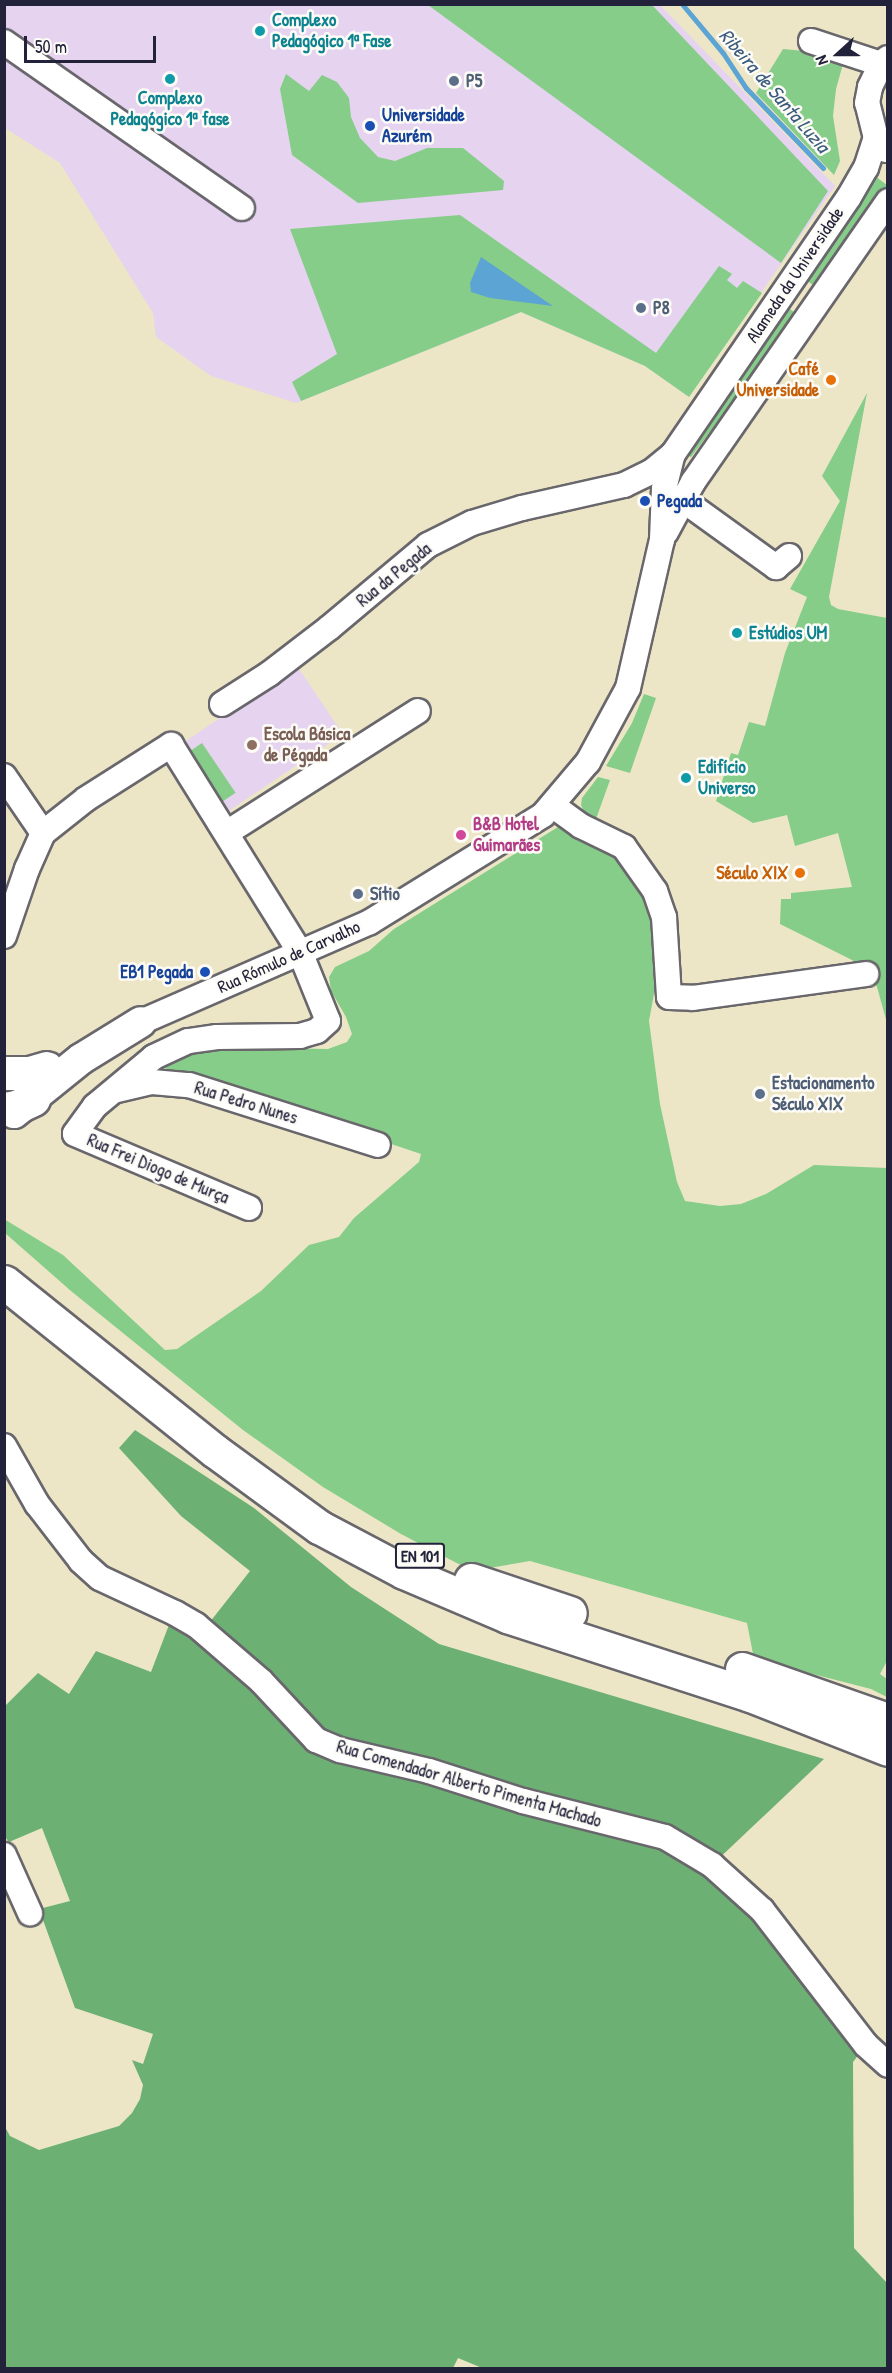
<!DOCTYPE html>
<html>
<head>
<meta charset="utf-8">
<style>
  body { margin:0 }
  #map { position:relative; width:892px; height:2373px; overflow:hidden; background:#ece6c7; font-family:"Patrick Hand",sans-serif }
  div>[style] { position:absolute }
  .built>* { inset:0; background:#e5d3f0; transform-origin:0 0 }
  .green>* { inset:0; background:#85cd88; transform-origin:0 0 }
  .forest>* { inset:0; background:#6cb074 }
  .water>* { inset:0; background:#5ca4d3 }
  .stream>* { height:5px; margin:-2.5px; padding:0 2.5px; transform-origin:2.5px; border-radius:2.5px; background:#5ca4d3 }
  .roads { filter:drop-shadow(2px 0 #69676c) drop-shadow(-2px 0 #69676c) drop-shadow(0 2px #69676c) drop-shadow(0 -2px #69676c) }
  .minor>* { height:24px; margin:-12px; padding:0 12px; transform-origin:12px; border-radius:12px; background:#fff }
  .major>* { height:30px; margin:-15px; padding:0 15px; transform-origin:15px; border-radius:15px; background:#fff }
  .highway>* { height:33px; margin:-16.5px; padding:0 16.5px; transform-origin:16.5px; border-radius:16.5px; background:#fff }
  .dots>* { width:16px; height:16px; translate:-50% -50%; box-sizing:border-box; border:3px solid #fdfcf7; border-radius:50% }
  span { translate:-50% -50%; white-space:nowrap; text-align:center; line-height:1.15; -webkit-text-stroke:5px #fdfcf7; paint-order:stroke }
  .shield-label span { padding:2px 4px; background:#fdfcf7; border:2px solid; border-radius:4px; -webkit-text-stroke-width:0 }
  .shield-label { font-size:16px; color:#22223b; font-weight:700 }
  .culture-label { font-size:18px; color:#0d838f; font-weight:700 }
  .left { translate:0 -50%; text-align:left }
  .service-label { font-size:18px; color:#4e5e75; font-weight:700 }
  .transit-label { font-size:18px; color:#164399; font-weight:700 }
  .right { translate:-100% -50%; text-align:right }
  .street-label { font-size:18px; color:#22223b }
  .food-label { font-size:18px; color:#c56008; font-weight:700 }
  .education-label { font-size:18px; color:#785e54; font-weight:700 }
  .hotel-label { font-size:18px; color:#b23c85; font-weight:700 }
  .water-label { font-size:20px; color:#3c5c7f; font-style:italic }
  .frame { position:absolute; inset:0; border:6px solid #22223b; pointer-events:none }
  .north { position:absolute; left:808px; top:24px; width:60px; height:60px; -webkit-text-stroke:4px #fdfcf7; paint-order:stroke; rotate:249deg; font-size:16px; font-weight:700; line-height:24px; text-align:center; color:#22223b }
  .north::after { content:''; display:block; margin:auto; width:21px; height:27px; background:#22223b; clip-path:polygon(50% 0,100% 100%,50% 72%,0 100%) }
  .scale { position:absolute; left:24px; top:36px; width:132px; height:27px; box-sizing:border-box; border:3px solid #22223b; border-top:0; padding-left:8px; font-size:18px; line-height:21px; white-space:nowrap; color:#22223b; -webkit-text-stroke:4px #fdfcf7; paint-order:stroke }
</style>
</head>
<body>
<div id="map">
  <div class="built">
    <div style="clip-path:polygon(5px 5px,660px 5px,835px 186px,689px 397px,645px 366px,521px 312px,296px 403px,211px 376px,156px 337px,153px 313px,60px 163px,5px 128px)"></div>
    <div style="left:297px;top:666px;width:82px;height:164px;rotate:56deg"></div>
  </div>
  <div class="green">
    <div style="clip-path:polygon(428px 5px,652px 5px,828px 191px,781px 263px)"></div>
    <div style="clip-path:polygon(783px 49px,804px 51px,843px 64px,836px 89px,833px 116px,840px 161px,834px 175px,756px 93px)"></div>
    <div style="clip-path:polygon(286px 74px,309px 91px,322px 75px,337px 82px,349px 98px,351px 117px,360px 138px,378px 157px,395px 161px,427px 148px,463px 148px,504px 181px,503px 190px,358px 203px,292px 155px,280px 89px)"></div>
    <div style="clip-path:polygon(875px 176px,887px 185px,887px 191px,819px 289px,803px 278px)"></div>
    <div style="clip-path:polygon(460px 215px,656px 353px,719px 266px,732px 274px,727px 280px,737px 288px,743px 281px,762px 293px,689px 397px,645px 366px,521px 312px,301px 401px,292px 382px,337px 354px,290px 229px)"></div>
    <div style="left:786px;top:306px;width:15px;height:178px;rotate:37deg"></div>
    <div style="clip-path:polygon(867px 393px,829px 597px,831px 605px,838px 609px,887px 618px,887px 1023px,877px 987px,864px 966px,780px 924px,781px 899px,791px 899px,791px 893px,852px 887px,838px 833px,795px 846px,787px 815px,753px 823px,716px 801px,731px 753px,738px 755px,749px 722px,765px 726px,785px 653px,807px 597px,790px 589px,840px 501px,822px 476px)"></div>
    <div style="clip-path:polygon(644px 694px,656px 698px,630px 773px,606px 766px,632px 723px)"></div>
    <div style="left:202px;top:743px;width:60px;height:37px;rotate:56deg"></div>
    <div style="clip-path:polygon(598px 777px,610px 780px,596px 819px,584px 812px,581px 805px,582px 798px)"></div>
    <div style="clip-path:polygon(558px 827px,612px 854px,635px 876px,653px 916px,656px 983px,649px 1021px,660px 1104px,677px 1182px,685px 1201px,720px 1206px,741px 1204px,766px 1194px,814px 1165px,887px 1168px,888px 1659px,880px 1674px,887px 1679px,887px 1697px,871px 1689px,754px 1659px,747px 1623px,530px 1561px,472px 1571px,401px 1534px,323px 1487px,243px 1430px,71px 1291px,5px 1233px,4px 1219px,63px 1255px,165px 1350px,177px 1349px,261px 1291px,309px 1245px,339px 1237px,354px 1218px,419px 1162px,421px 1154px,155px 1065px,217px 1047px,328px 1049px,347px 1042px,352px 1034px,346px 1017px,331px 991px,329px 977px,335px 967px,369px 951px,394px 929px)"></div>
  </div>
  <div class="forest">
    <div style="clip-path:polygon(135px 1430px,254px 1508px,351px 1587px,439px 1644px,824px 1759px,712px 1865px,866px 2045px,853px 2062px,854px 2248px,887px 2283px,887px 2368px,482px 2368px,458px 2358px,453px 2368px,5px 2368px,4px 2125px,10px 2136px,39px 2150px,119px 2126px,132px 2113px,140px 2099px,143px 2085px,132px 2060px,143px 2064px,153px 2034px,75px 2008px,39px 1909px,70px 1901px,42px 1828px,9px 1842px,5px 1837px,5px 1706px,38px 1673px,69px 1694px,96px 1651px,151px 1672px,172px 1617px,206px 1627px,250px 1571px,181px 1516px,119px 1448px)"></div>
  </div>
  <div class="water">
    <div style="clip-path:polygon(481px 257px,553px 306px,490px 298px,471px 292px,470px 283px)"></div>
  </div>
  <div class="stream">
    <div style="left:682px;top:4px;width:64px;rotate:50.1deg"></div>
    <div style="left:723px;top:53px;width:42px;rotate:56.7deg"></div>
    <div style="left:746px;top:88px;width:111px;rotate:46.1deg"></div>
  </div>
  <div class="roads">
    <div class="minor">
      <div style="left:811px;top:41px;width:74px;rotate:18.2deg"></div>
      <div style="left:4px;top:42px;width:290px;rotate:34.9deg"></div>
      <div style="left:886px;top:150px;width:16px;rotate:-130deg"></div>
      <div style="left:876px;top:138px;width:36px;rotate:-104deg"></div>
      <div style="left:867px;top:103px;width:16px;rotate:-79deg"></div>
      <div style="left:870px;top:87px;width:25px;rotate:-64deg"></div>
      <div style="left:881px;top:64px;width:9px;rotate:-41deg"></div>
      <div style="left:670px;top:496px;width:14px;rotate:17deg"></div>
      <div style="left:683px;top:500px;width:115px;rotate:35.8deg"></div>
      <div style="left:776px;top:567px;width:17px;rotate:-40deg"></div>
      <div style="left:666px;top:532px;width:57px;rotate:-61.6deg"></div>
      <div style="left:693px;top:482px;width:342px;rotate:-55.2deg"></div>
      <div style="left:222px;top:704px;width:56px;rotate:-32.6deg"></div>
      <div style="left:269px;top:674px;width:76px;rotate:-37.5deg"></div>
      <div style="left:329px;top:628px;width:129px;rotate:-40deg"></div>
      <div style="left:428px;top:545px;width:49px;rotate:-26.6deg"></div>
      <div style="left:472px;top:523px;width:52px;rotate:-16.7deg"></div>
      <div style="left:522px;top:508px;width:105px;rotate:-12.7deg"></div>
      <div style="left:624px;top:485px;width:30px;rotate:-26deg"></div>
      <div style="left:651px;top:472px;width:28px;rotate:-39deg"></div>
      <div style="left:4px;top:776px;width:69px;rotate:55.6deg"></div>
      <div style="left:552px;top:805px;width:36px;rotate:36deg"></div>
      <div style="left:581px;top:826px;width:48px;rotate:26deg"></div>
      <div style="left:624px;top:847px;width:54px;rotate:54.8deg"></div>
      <div style="left:655px;top:891px;width:28px;rotate:71deg"></div>
      <div style="left:664px;top:917px;width:80px;rotate:86.4deg"></div>
      <div style="left:669px;top:997px;width:24px;rotate:2deg"></div>
      <div style="left:693px;top:998px;width:175px;rotate:-7.9deg"></div>
      <div style="left:228px;top:832px;width:225px;rotate:-32.5deg"></div>
      <div style="left:4px;top:936px;width:71px;rotate:-71.1deg"></div>
      <div style="left:27px;top:869px;width:39px;rotate:-66deg"></div>
      <div style="left:43px;top:833px;width:55px;rotate:-38.3deg"></div>
      <div style="left:86px;top:799px;width:101px;rotate:-32.4deg"></div>
      <div style="left:171px;top:745px;width:244px;rotate:58.1deg"></div>
      <div style="left:300px;top:952px;width:74px;rotate:67.9deg"></div>
      <div style="left:328px;top:1021px;width:15px;rotate:138deg"></div>
      <div style="left:317px;top:1031px;width:18px;rotate:164deg"></div>
      <div style="left:300px;top:1036px;width:83px;rotate:179.3deg"></div>
      <div style="left:217px;top:1037px;width:29px;rotate:172deg"></div>
      <div style="left:188px;top:1041px;width:38px;rotate:155deg"></div>
      <div style="left:154px;top:1057px;width:77px;rotate:140.3deg"></div>
      <div style="left:95px;top:1106px;width:34px;rotate:126deg"></div>
      <div style="left:75px;top:1134px;width:189px;rotate:23deg"></div>
      <div style="left:141px;top:1022px;width:250px;rotate:-23.6deg"></div>
      <div style="left:370px;top:922px;width:203px;rotate:-31.7deg"></div>
      <div style="left:543px;top:815px;width:70px;rotate:-49.7deg"></div>
      <div style="left:588px;top:762px;width:84px;rotate:-61.6deg"></div>
      <div style="left:628px;top:688px;width:152px;rotate:-77.1deg"></div>
      <div style="left:662px;top:540px;width:51px;rotate:-87.8deg"></div>
      <div style="left:664px;top:489px;width:36px;rotate:-76deg"></div>
      <div style="left:673px;top:454px;width:311px;rotate:-55.6deg"></div>
      <div style="left:849px;top:197px;width:34px;rotate:-60deg"></div>
      <div style="left:866px;top:168px;width:32px;rotate:-72deg"></div>
      <div style="left:117px;top:1090px;width:36px;rotate:-13deg"></div>
      <div style="left:152px;top:1082px;width:37px;rotate:5deg"></div>
      <div style="left:189px;top:1085px;width:198px;rotate:17.6deg"></div>
      <div style="left:4px;top:1446px;width:67px;rotate:60.4deg"></div>
      <div style="left:37px;top:1504px;width:72px;rotate:52.3deg"></div>
      <div style="left:81px;top:1561px;width:25px;rotate:42deg"></div>
      <div style="left:100px;top:1578px;width:83px;rotate:25deg"></div>
      <div style="left:175px;top:1613px;width:24px;rotate:30deg"></div>
      <div style="left:196px;top:1625px;width:86px;rotate:40.7deg"></div>
      <div style="left:261px;top:1681px;width:81px;rotate:47deg"></div>
      <div style="left:316px;top:1740px;width:26px;rotate:23deg"></div>
      <div style="left:340px;top:1750px;width:91px;rotate:13.3deg"></div>
      <div style="left:429px;top:1771px;width:99px;rotate:17.7deg"></div>
      <div style="left:523px;top:1801px;width:146px;rotate:14.2deg"></div>
      <div style="left:665px;top:1837px;width:55px;rotate:30.8deg"></div>
      <div style="left:712px;top:1865px;width:67px;rotate:42deg"></div>
      <div style="left:762px;top:1910px;width:170px;rotate:52.4deg"></div>
      <div style="left:866px;top:2045px;width:30px;rotate:42deg"></div>
      <div style="left:4px;top:1855px;width:64px;rotate:65.9deg"></div>
    </div>
    <div class="major">
      <div style="left:14px;top:1113px;width:86px;rotate:-38.9deg"></div>
      <div style="left:81px;top:1059px;width:70px;rotate:-31.7deg"></div>
    </div>
    <div class="highway">
      <div style="left:4px;top:1073px;width:25px"></div>
      <div style="left:29px;top:1073px;width:18px;rotate:-16deg"></div>
      <div style="left:4px;top:1109px;width:12px;rotate:-9deg"></div>
      <div style="left:16px;top:1107px;width:19px;rotate:-25deg"></div>
      <div style="left:4px;top:1282px;width:270px;rotate:38.7deg"></div>
      <div style="left:215px;top:1451px;width:129px;rotate:36.2deg"></div>
      <div style="left:319px;top:1527px;width:96px;rotate:27.9deg"></div>
      <div style="left:404px;top:1572px;width:112px;rotate:23.1deg"></div>
      <div style="left:507px;top:1616px;width:256px;rotate:18deg"></div>
      <div style="left:750px;top:1695px;width:148px;rotate:21.4deg"></div>
      <div style="left:471px;top:1580px;width:104px;rotate:18.4deg"></div>
      <div style="left:742px;top:1669px;width:155px;rotate:19.3deg"></div>
    </div>
  </div>
  <div class="dots">
    <div style="left:260px;top:31px;background:#0f9aa8"></div>
    <div style="left:170px;top:79px;background:#0f9aa8"></div>
    <div style="left:454px;top:81px;background:#5c6f8a"></div>
    <div style="left:370px;top:126px;background:#1a4fb4"></div>
    <div style="left:641px;top:308px;background:#5c6f8a"></div>
    <div style="left:831px;top:380px;background:#e8710a"></div>
    <div style="left:645px;top:501px;background:#1a4fb4"></div>
    <div style="left:737px;top:633px;background:#0f9aa8"></div>
    <div style="left:252px;top:745px;background:#8d6e63"></div>
    <div style="left:686px;top:778px;background:#0f9aa8"></div>
    <div style="left:461px;top:835px;background:#d1479c"></div>
    <div style="left:800px;top:873px;background:#e8710a"></div>
    <div style="left:358px;top:894px;background:#5c6f8a"></div>
    <div style="left:205px;top:972px;background:#1a4fb4"></div>
    <div style="left:760px;top:1094px;background:#5c6f8a"></div>
  </div>
  <div class="shield-label">
    <span style="left:420px;top:1556px">EN 101</span>
  </div>
  <div class="culture-label">
    <span class="left" style="left:272px;top:31px">Complexo<br>Pedagógico 1ª Fase</span>
    <span style="left:170px;top:109px">Complexo<br>Pedagógico 1ª fase</span>
    <span class="left" style="left:749px;top:633px">Estúdios UM</span>
    <span class="left" style="left:698px;top:778px">Edifício<br>Universo</span>
  </div>
  <div class="service-label">
    <span class="left" style="left:466px;top:81px">P5</span>
    <span class="left" style="left:653px;top:308px">P8</span>
    <span class="left" style="left:370px;top:894px">Sítio</span>
    <span class="left" style="left:772px;top:1094px">Estacionamento<br>Século XIX</span>
  </div>
  <div class="transit-label">
    <span class="left" style="left:382px;top:126px">Universidade<br>Azurém</span>
    <span class="left" style="left:657px;top:501px">Pegada</span>
    <span class="right" style="left:193px;top:972px">EB1 Pegada</span>
  </div>
  <div class="street-label">
    <span style="left:795px;top:275px;rotate:-56deg">Alameda da Universidade</span>
    <span style="left:394px;top:575px;rotate:-39deg">Rua da Pegada</span>
    <span style="left:289px;top:957px;rotate:-24deg">Rua Rómulo de Carvalho</span>
    <span style="left:246px;top:1103px;rotate:17deg">Rua Pedro Nunes</span>
    <span style="left:158px;top:1169px;rotate:23deg">Rua Frei Diogo de Murça</span>
    <span style="left:469px;top:1784px;rotate:16deg">Rua Comendador Alberto Pimenta Machado</span>
  </div>
  <div class="food-label">
    <span class="right" style="left:819px;top:380px">Café<br>Universidade</span>
    <span class="right" style="left:788px;top:873px">Século XIX</span>
  </div>
  <div class="education-label">
    <span class="left" style="left:264px;top:745px">Escola Básica<br>de Pégada</span>
  </div>
  <div class="hotel-label">
    <span class="left" style="left:473px;top:835px">B&amp;B Hotel<br>Guimarães</span>
  </div>
  <div class="water-label">
    <span style="left:775px;top:90px;rotate:49deg">Ribeira de Santa Luzia</span>
  </div>
  <div class="frame"></div>
  <div class="north">N</div>
  <div class="scale">50 m</div>
</div>
</body>
</html>
